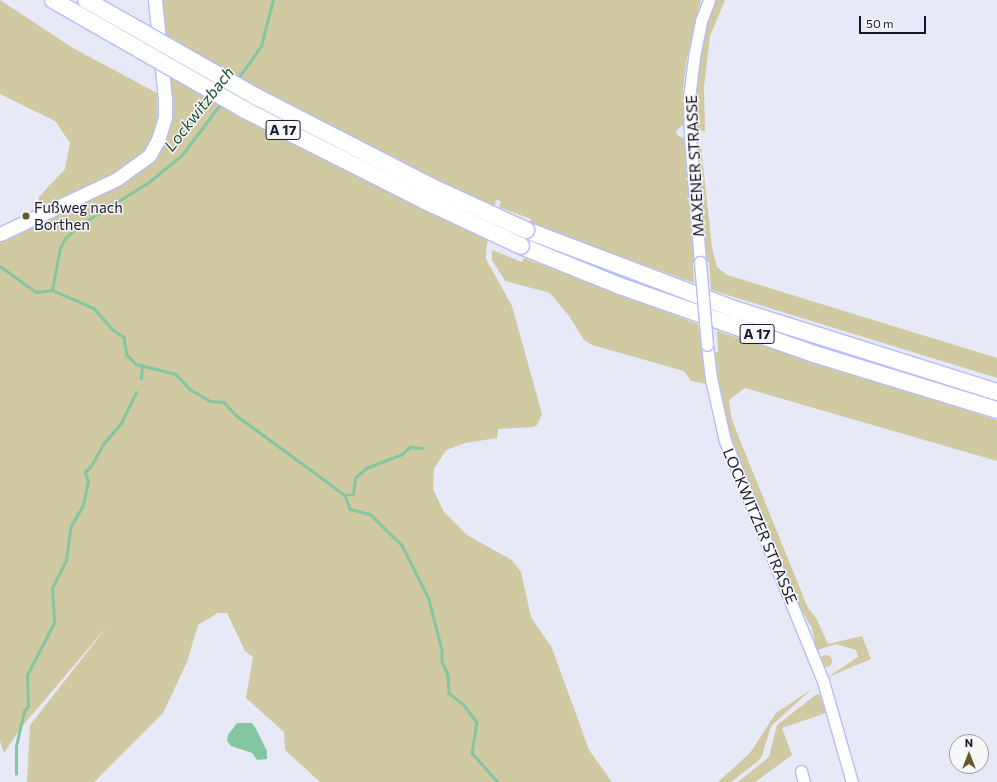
<!DOCTYPE html>
<html>
<head>
<meta charset="utf-8">
<style>
  body { margin:0 }
  #map { position:relative; width:997px; height:782px; overflow:hidden; background:#e8e9f6; font-family:Commissioner,sans-serif }
  div>[style] { position:absolute }
  .green>* { inset:0; background:#d0c9a1 }
  .round { border-radius:50% }
  .water>* { inset:0; background:#84c6a2 }
  .stream>* { height:2.5px; margin:-1.25px; padding:0 1.25px; transform-origin:1.25px; border-radius:1.25px; background:#84c6a2 }
  .roads { filter:drop-shadow(1px 0 #b6bcf8) drop-shadow(-1px 0 #b6bcf8) drop-shadow(0 1px #b6bcf8) drop-shadow(0 -1px #b6bcf8) }
  .minor>* { height:11px; margin:-5.5px; padding:0 5.5px; transform-origin:5.5px; border-radius:5.5px; background:#fff }
  .major>* { height:13px; margin:-6.5px; padding:0 6.5px; transform-origin:6.5px; border-radius:6.5px; background:#fff }
  .highway>* { height:16px; margin:-8px; padding:0 8px; transform-origin:8px; border-radius:8px; background:#fff }
  .bridges { filter:drop-shadow(1px 0 #b6bcf8) drop-shadow(-1px 0 #b6bcf8) drop-shadow(0 1px #b6bcf8) drop-shadow(0 -1px #b6bcf8) }
  .minor-bridge>* { height:11px; margin:-5.5px; padding:0 5.5px; transform-origin:5.5px; border-radius:5.5px; background:#fff }
  .highway-bridge>* { height:16px; margin:-8px; padding:0 8px; transform-origin:8px; border-radius:8px; background:#fff }
  .dots>* { width:11px; height:11px; translate:-50% -50%; box-sizing:border-box; border:2px solid #f7f7f7; border-radius:50% }
  span { translate:-50% -50%; white-space:nowrap; text-align:center; line-height:1.15; -webkit-text-stroke:3px #f7f7f7; paint-order:stroke }
  .shield-label span { padding:1px 3px; background:#f7f7f7; border:1px solid; border-radius:3px; -webkit-text-stroke-width:0 }
  .shield-label { font-size:14px; color:#16172d; font-weight:700 }
  .street-label { font-size:15px; color:#16172d }
  .poi-label { font-size:15px; color:#16172d }
  .left { translate:0 -50%; text-align:left }
  .water-label { font-size:16px; color:#194c34; font-style:italic }
  .north { position:absolute; left:949px; top:734px; width:40px; height:40px; box-sizing:border-box; background:#f7f7f7; border:1px solid #9d9da6; border-radius:50%; rotate:0deg; font-size:11px; font-weight:700; line-height:16px; text-align:center; color:#16172d }
  .north::after { content:''; display:block; margin:auto; width:14px; height:18px; background:#635a26; clip-path:polygon(50% 0,100% 100%,50% 72%,0 100%) }
  .scale { position:absolute; left:859px; top:16px; width:67px; height:18px; box-sizing:border-box; border:2px solid #16172d; border-top:0; padding-left:5px; font-size:12px; line-height:14px; white-space:nowrap; color:#16172d; -webkit-text-stroke:3px #f7f7f7; paint-order:stroke }
</style>
</head>
<body>
<div id="map">
  <div class="green">
    <div style="clip-path:polygon(0 0,73px 48px,157px 93px,158px 115px,154px 135px,147px 149px,116px 175px,38px 213px,35px 206px,37px 199px,65px 169px,70px 143px,55px 121px,0 94px)"></div>
    <div style="clip-path:polygon(161px 0,701px 0,687px 58px,683px 90px,683px 125px,676px 131px,677px 135px,685px 139px,695px 263px,693px 263px,694px 283px,529px 223px,531px 219px,499px 207px,501px 201px,496px 200px,486px 250px,486px 259px,512px 306px,542px 414px,537px 425px,533px 427px,498px 429px,497px 438px,465px 443px,446px 450px,434px 469px,433px 489px,444px 512px,467px 535px,512px 560px,521px 572px,531px 617px,552px 648px,589px 750px,612px 782px,320px 782px,285px 750px,284px 732px,246px 698px,253px 657px,245px 651px,227px 613px,218px 613px,198px 625px,187px 662px,163px 713px,94px 782px,27px 782px,30px 725px,110px 623px,20px 729px,4px 753px,0 741px,0 240px,39px 221px,162px 143px)"></div>
    <div style="clip-path:polygon(713px 0,725px 0,710px 36px,704px 87px,705px 132px,694px 127px,693px 100px,704px 26px)"></div>
    <div style="clip-path:polygon(701px 146px,712px 248px,717px 267px,727px 275px,997px 358px,997px 378px,711px 290px,709px 262px,705px 262px,695px 150px)"></div>
    <div style="clip-path:polygon(492px 250px,522px 262px,524px 258px,698px 324px,707px 384px,691px 381px,684px 371px,592px 345px,584px 340px,569px 316px,550px 293px,505px 281px,492px 260px)"></div>
    <div style="clip-path:polygon(717px 331px,997px 420px,997px 461px,745px 388px,729px 400px,731px 416px,737px 433px,808px 608px,816px 618px,828px 644px,862px 636px,871px 659px,828px 677px,858px 657px,856px 650px,836px 644px,817px 650px,816px 648px,812px 628px,797px 603px,735px 454px,726px 426px,714px 353px,718px 352px)"></div>
    <div class="round" style="left:820px;top:655px;width:12px;height:12px"></div>
    <div style="clip-path:polygon(812px 689px,771px 726px,762px 756px,757px 762px,731px 782px,718px 782px,750px 753px,776px 713px)"></div>
    <div style="clip-path:polygon(817px 694px,820px 695px,826px 713px,782px 728px,792px 755px,755px 782px,738px 782px,769px 757px,777px 725px)"></div>
  </div>
  <div class="water">
    <div style="clip-path:polygon(237px 723px,252px 723px,255px 727px,267px 751px,267px 759px,257px 760px,252px 753px,231px 746px,227px 741px,228px 735px)"></div>
  </div>
  <div class="stream">
    <div style="left:237px;top:80px;width:42px;rotate:-54.8deg"></div>
    <div style="left:261px;top:46px;width:48px;rotate:-75.4deg"></div>
    <div style="left:0;top:266px;width:44px;rotate:35.8deg"></div>
    <div style="left:36px;top:292px;width:16px;rotate:-7deg"></div>
    <div style="left:52px;top:290px;width:43px;rotate:-79.2deg"></div>
    <div style="left:60px;top:248px;width:9px;rotate:-63deg"></div>
    <div style="left:64px;top:240px;width:20px;rotate:-45deg"></div>
    <div style="left:78px;top:226px;width:84px;rotate:-31.8deg"></div>
    <div style="left:149px;top:182px;width:43px;rotate:-39.3deg"></div>
    <div style="left:182px;top:155px;width:66px;rotate:-53deg"></div>
    <div style="left:52px;top:290px;width:46px;rotate:23.2deg"></div>
    <div style="left:94px;top:308px;width:29px;rotate:49deg"></div>
    <div style="left:113px;top:330px;width:13px;rotate:32deg"></div>
    <div style="left:124px;top:337px;width:18px;rotate:81deg"></div>
    <div style="left:127px;top:355px;width:13px;rotate:45deg"></div>
    <div style="left:136px;top:364px;width:41px;rotate:14deg"></div>
    <div style="left:176px;top:374px;width:21px;rotate:47deg"></div>
    <div style="left:190px;top:389px;width:23px;rotate:31deg"></div>
    <div style="left:210px;top:401px;width:14px;rotate:4deg"></div>
    <div style="left:224px;top:402px;width:18px;rotate:47deg"></div>
    <div style="left:236px;top:415px;width:135px;rotate:36.3deg"></div>
    <div style="left:345px;top:495px;width:15px;rotate:70deg"></div>
    <div style="left:350px;top:509px;width:21px;rotate:14deg"></div>
    <div style="left:370px;top:514px;width:45px;rotate:44.1deg"></div>
    <div style="left:402px;top:545px;width:60px;rotate:63.4deg"></div>
    <div style="left:429px;top:599px;width:53px;rotate:75.7deg"></div>
    <div style="left:442px;top:650px;width:11px;rotate:90deg"></div>
    <div style="left:442px;top:661px;width:15px;rotate:67deg"></div>
    <div style="left:448px;top:675px;width:18px;rotate:87deg"></div>
    <div style="left:449px;top:693px;width:19px;rotate:39deg"></div>
    <div style="left:464px;top:705px;width:21px;rotate:53deg"></div>
    <div style="left:477px;top:722px;width:31px;rotate:99deg"></div>
    <div style="left:472px;top:753px;width:39px;rotate:48deg"></div>
    <div style="left:141px;top:379px;width:14px;rotate:-86deg"></div>
    <div style="left:345px;top:495px;width:8px"></div>
    <div style="left:353px;top:495px;width:17px;rotate:-83deg"></div>
    <div style="left:355px;top:478px;width:15px;rotate:-42deg"></div>
    <div style="left:366px;top:468px;width:39px;rotate:-21deg"></div>
    <div style="left:402px;top:454px;width:11px;rotate:-41deg"></div>
    <div style="left:410px;top:447px;width:12px;rotate:5deg"></div>
    <div style="left:16px;top:774px;width:28px;rotate:-90deg"></div>
    <div style="left:16px;top:746px;width:36px;rotate:-77deg"></div>
    <div style="left:24px;top:711px;width:6px;rotate:-51deg"></div>
    <div style="left:28px;top:706px;width:31px;rotate:-92deg"></div>
    <div style="left:27px;top:675px;width:59px;rotate:-62.6deg"></div>
    <div style="left:54px;top:623px;width:35px;rotate:-93deg"></div>
    <div style="left:52px;top:588px;width:31px;rotate:-63deg"></div>
    <div style="left:66px;top:560px;width:34px;rotate:-82deg"></div>
    <div style="left:71px;top:526px;width:24px;rotate:-60deg"></div>
    <div style="left:83px;top:505px;width:24px;rotate:-78deg"></div>
    <div style="left:88px;top:482px;width:10px;rotate:-107deg"></div>
    <div style="left:85px;top:472px;width:8px;rotate:-45deg"></div>
    <div style="left:91px;top:466px;width:25px;rotate:-61deg"></div>
    <div style="left:103px;top:444px;width:28px;rotate:-49deg"></div>
    <div style="left:121px;top:423px;width:34px;rotate:-64deg"></div>
  </div>
  <div class="roads">
    <div class="minor">
      <div style="left:700px;top:262px;width:124px;rotate:-94.6deg"></div>
      <div style="left:690px;top:138px;width:40px;rotate:-91.4deg"></div>
      <div style="left:689px;top:98px;width:41px;rotate:-83deg"></div>
      <div style="left:694px;top:57px;width:37px;rotate:-79deg"></div>
      <div style="left:701px;top:21px;width:22px;rotate:-69deg"></div>
      <div style="left:707px;top:345px;width:38px;rotate:83deg"></div>
      <div style="left:712px;top:383px;width:59px;rotate:77.4deg"></div>
      <div style="left:725px;top:441px;width:259px;rotate:67.8deg"></div>
      <div style="left:823px;top:681px;width:105px;rotate:74deg"></div>
      <div style="left:801px;top:771px;width:11px;rotate:75deg"></div>
    </div>
    <div class="major">
      <div style="left:0;top:234px;width:129px;rotate:-25.2deg"></div>
      <div style="left:117px;top:179px;width:39px;rotate:-36deg"></div>
      <div style="left:149px;top:156px;width:18px;rotate:-61deg"></div>
      <div style="left:158px;top:140px;width:24px;rotate:-73deg"></div>
      <div style="left:165px;top:117px;width:18px;rotate:-90deg"></div>
      <div style="left:165px;top:99px;width:100px;rotate:-95.8deg"></div>
    </div>
    <div class="highway">
      <div style="left:526px;top:230px;width:226px;rotate:20.8deg"></div>
      <div style="left:737px;top:310px;width:273px;rotate:17.5deg"></div>
      <div style="left:521px;top:246px;width:107px;rotate:22deg"></div>
      <div style="left:620px;top:286px;width:206px;rotate:19.3deg"></div>
      <div style="left:814px;top:354px;width:191px;rotate:17deg"></div>
    </div>
  </div>
  <div class="bridges">
    <div class="minor-bridge">
      <div style="left:700px;top:262px;width:83px;rotate:85.2deg"></div>
    </div>
    <div class="highway-bridge">
      <div style="left:53px;top:0;width:221px;rotate:29.8deg"></div>
      <div style="left:245px;top:110px;width:202px;rotate:26.8deg"></div>
      <div style="left:425px;top:201px;width:106px;rotate:25.1deg"></div>
      <div style="left:86px;top:0;width:197px;rotate:29.6deg"></div>
      <div style="left:257px;top:97px;width:192px;rotate:27.2deg"></div>
      <div style="left:428px;top:185px;width:108px;rotate:24.7deg"></div>
    </div>
  </div>
  <div class="dots">
    <div style="left:26px;top:216px;background:#635a26"></div>
  </div>
  <div class="shield-label">
    <span style="left:283px;top:130px">A 17</span>
    <span style="left:757px;top:334px">A 17</span>
  </div>
  <div class="street-label">
    <span style="left:695px;top:166px;rotate:-93deg">MAXENER STRASSE</span>
    <span style="left:760px;top:526px;rotate:67deg">LOCKWITZER STRASSE</span>
  </div>
  <div class="poi-label">
    <span class="left" style="left:34px;top:216px">Fußweg nach<br>Borthen</span>
  </div>
  <div class="water-label">
    <span style="left:199px;top:109px;rotate:-52deg">Lockwitzbach</span>
  </div>
  <div class="north">N</div>
  <div class="scale">50 m</div>
</div>
</body>
</html>
